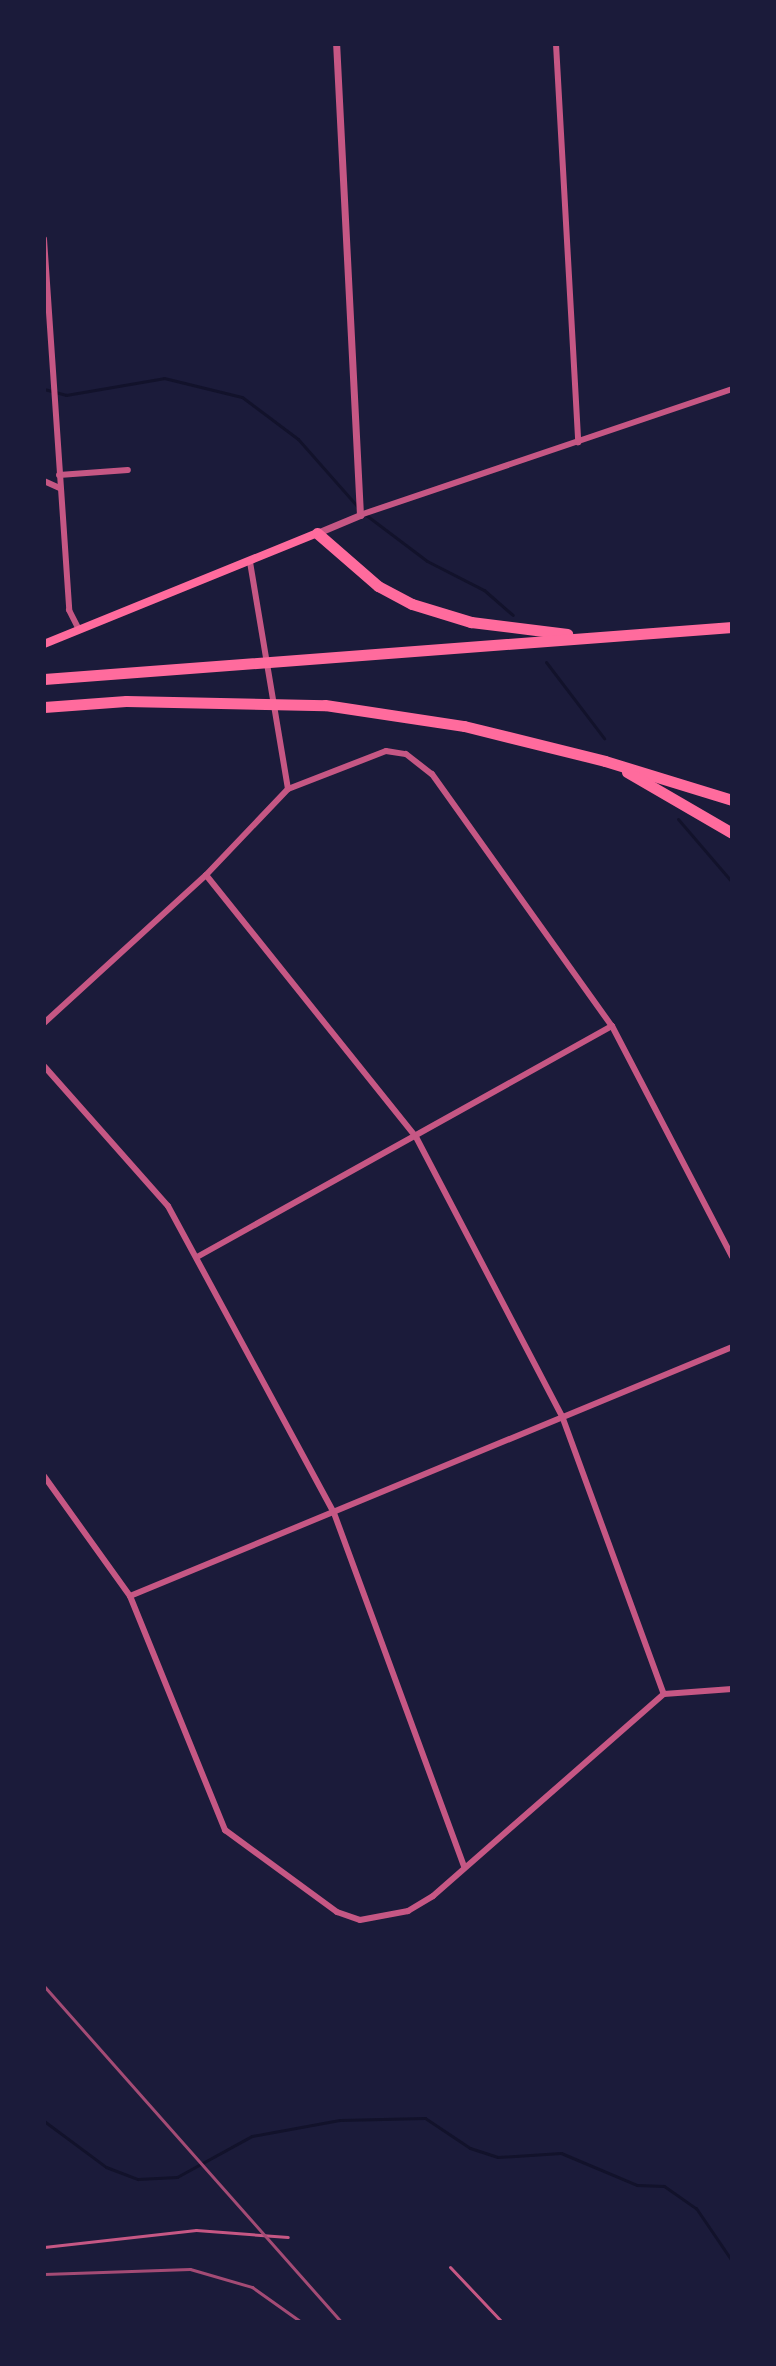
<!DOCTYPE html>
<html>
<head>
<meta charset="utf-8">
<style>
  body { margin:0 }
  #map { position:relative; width:776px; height:2366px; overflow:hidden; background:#1b1b3a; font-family:Quicksand,sans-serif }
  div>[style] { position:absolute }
  .stream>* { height:3px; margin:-1.5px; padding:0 1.5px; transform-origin:1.5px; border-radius:1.5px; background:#12122b }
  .service>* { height:3px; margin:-1.5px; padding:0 1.5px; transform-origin:1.5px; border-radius:1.5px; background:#c65784 }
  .minor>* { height:6px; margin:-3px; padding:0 3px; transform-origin:3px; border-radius:3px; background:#c65784 }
  .tertiary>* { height:7px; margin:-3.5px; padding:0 3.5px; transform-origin:3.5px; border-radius:3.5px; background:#c65784 }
  .secondary>* { height:8px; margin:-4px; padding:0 4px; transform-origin:4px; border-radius:4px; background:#ff6b9d }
  .motorway>* { height:11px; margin:-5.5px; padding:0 5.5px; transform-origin:5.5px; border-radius:5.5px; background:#ff6b9d }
  .rail>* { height:3px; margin:-1.5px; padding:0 1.5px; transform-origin:1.5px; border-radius:1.5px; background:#a44b75 }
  span { translate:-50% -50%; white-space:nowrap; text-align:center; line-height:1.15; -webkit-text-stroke:8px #1b1b3a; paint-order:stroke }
  .frame { position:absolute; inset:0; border:46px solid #1b1b3a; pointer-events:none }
</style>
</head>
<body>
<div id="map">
  <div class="stream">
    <div style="left:44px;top:389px;width:23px;rotate:15deg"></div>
    <div style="left:66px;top:395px;width:99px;rotate:-9.8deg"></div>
    <div style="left:164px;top:378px;width:80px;rotate:13.7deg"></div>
    <div style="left:242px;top:397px;width:70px;rotate:36.9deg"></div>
    <div style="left:298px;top:439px;width:91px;rotate:48.6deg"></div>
    <div style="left:366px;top:515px;width:76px;rotate:37deg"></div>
    <div style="left:427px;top:561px;width:64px;rotate:27deg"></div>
    <div style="left:484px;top:590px;width:38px;rotate:41deg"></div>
    <div style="left:546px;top:662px;width:96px;rotate:52.7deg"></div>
    <div style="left:678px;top:819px;width:83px;rotate:49.4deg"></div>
    <div style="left:44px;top:2121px;width:77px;rotate:36.6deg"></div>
    <div style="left:106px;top:2167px;width:34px;rotate:21deg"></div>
    <div style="left:138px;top:2179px;width:39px;rotate:-3deg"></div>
    <div style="left:177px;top:2177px;width:85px;rotate:-28.7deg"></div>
    <div style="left:252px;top:2136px;width:89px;rotate:-10.3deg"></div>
    <div style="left:340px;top:2120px;width:85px;rotate:-1.3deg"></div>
    <div style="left:425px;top:2118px;width:54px;rotate:33.7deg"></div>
    <div style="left:470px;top:2148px;width:29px;rotate:18deg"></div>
    <div style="left:498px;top:2157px;width:63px;rotate:-3.6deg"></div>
    <div style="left:561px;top:2153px;width:82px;rotate:22.8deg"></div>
    <div style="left:637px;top:2185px;width:27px;rotate:2deg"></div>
    <div style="left:664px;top:2186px;width:39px;rotate:35deg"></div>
    <div style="left:696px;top:2208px;width:64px;rotate:55.8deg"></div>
  </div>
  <div class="service">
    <div style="left:44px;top:2247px;width:153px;rotate:-6.4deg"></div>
    <div style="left:196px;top:2230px;width:92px;rotate:4.4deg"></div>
    <div style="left:450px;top:2267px;width:76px;rotate:46.6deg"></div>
  </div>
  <div class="minor">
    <div style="left:556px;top:44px;width:399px;rotate:86.8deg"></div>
    <div style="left:44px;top:239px;width:372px;rotate:86.1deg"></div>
    <div style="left:69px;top:610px;width:22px;rotate:63deg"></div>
    <div style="left:59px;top:475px;width:69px;rotate:-4.1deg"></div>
    <div style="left:44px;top:481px;width:17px;rotate:24deg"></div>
    <div style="left:360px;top:515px;width:393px;rotate:-18.7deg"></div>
    <div style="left:250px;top:562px;width:230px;rotate:80.5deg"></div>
    <div style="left:206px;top:875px;width:336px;rotate:51.3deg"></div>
    <div style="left:416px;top:1137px;width:315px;rotate:62.4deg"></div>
    <div style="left:562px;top:1416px;width:296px;rotate:69.9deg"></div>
    <div style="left:44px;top:1023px;width:219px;rotate:-42.4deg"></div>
    <div style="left:206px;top:875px;width:119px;rotate:-46.4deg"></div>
    <div style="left:288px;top:789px;width:105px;rotate:-21.2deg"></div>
    <div style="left:386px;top:751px;width:20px;rotate:9deg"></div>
    <div style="left:406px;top:754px;width:33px;rotate:38deg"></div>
    <div style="left:432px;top:774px;width:310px;rotate:54.5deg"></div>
    <div style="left:612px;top:1026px;width:260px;rotate:62.5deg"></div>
    <div style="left:44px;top:1066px;width:187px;rotate:48.5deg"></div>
    <div style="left:168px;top:1206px;width:349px;rotate:61.6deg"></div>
    <div style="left:334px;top:1513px;width:377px;rotate:69.8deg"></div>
    <div style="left:197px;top:1257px;width:475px;rotate:-29.1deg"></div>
    <div style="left:44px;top:1476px;width:148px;rotate:54.4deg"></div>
    <div style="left:130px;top:1596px;width:253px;rotate:67.9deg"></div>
    <div style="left:225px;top:1830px;width:139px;rotate:36.2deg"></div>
    <div style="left:337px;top:1912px;width:24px;rotate:19deg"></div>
    <div style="left:360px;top:1920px;width:49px;rotate:-10.6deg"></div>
    <div style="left:408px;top:1911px;width:29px;rotate:-31deg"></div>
    <div style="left:433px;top:1896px;width:307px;rotate:-41.2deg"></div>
    <div style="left:664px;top:1694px;width:68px;rotate:-4.2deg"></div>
    <div style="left:130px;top:1596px;width:651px;rotate:-22.47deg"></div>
  </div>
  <div class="tertiary">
    <div style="left:317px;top:533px;width:47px;rotate:-22.7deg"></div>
    <div style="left:360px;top:515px;width:472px;rotate:-92.9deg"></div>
  </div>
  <div class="secondary">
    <div style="left:44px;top:644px;width:295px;rotate:-22.1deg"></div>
  </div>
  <div class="motorway">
    <div style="left:317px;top:533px;width:81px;rotate:41deg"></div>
    <div style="left:378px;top:586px;width:38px;rotate:28deg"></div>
    <div style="left:412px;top:604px;width:62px;rotate:17deg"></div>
    <div style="left:471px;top:622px;width:97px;rotate:7.1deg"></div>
    <div style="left:44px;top:679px;width:690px;rotate:-4.32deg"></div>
    <div style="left:44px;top:707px;width:82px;rotate:-4.2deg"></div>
    <div style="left:126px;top:701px;width:199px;rotate:1.2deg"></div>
    <div style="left:325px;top:705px;width:141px;rotate:8.6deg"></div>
    <div style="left:464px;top:726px;width:145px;rotate:13.9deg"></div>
    <div style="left:605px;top:761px;width:133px;rotate:17.1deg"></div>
    <div style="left:627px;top:772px;width:121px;rotate:30.2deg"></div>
  </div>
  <div class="rail">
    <div style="left:44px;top:1986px;width:448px;rotate:48.5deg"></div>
    <div style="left:44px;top:2274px;width:146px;rotate:-2deg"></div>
    <div style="left:190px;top:2269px;width:65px;rotate:16.2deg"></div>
    <div style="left:252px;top:2287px;width:60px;rotate:35.5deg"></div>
  </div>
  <div class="frame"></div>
</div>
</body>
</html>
